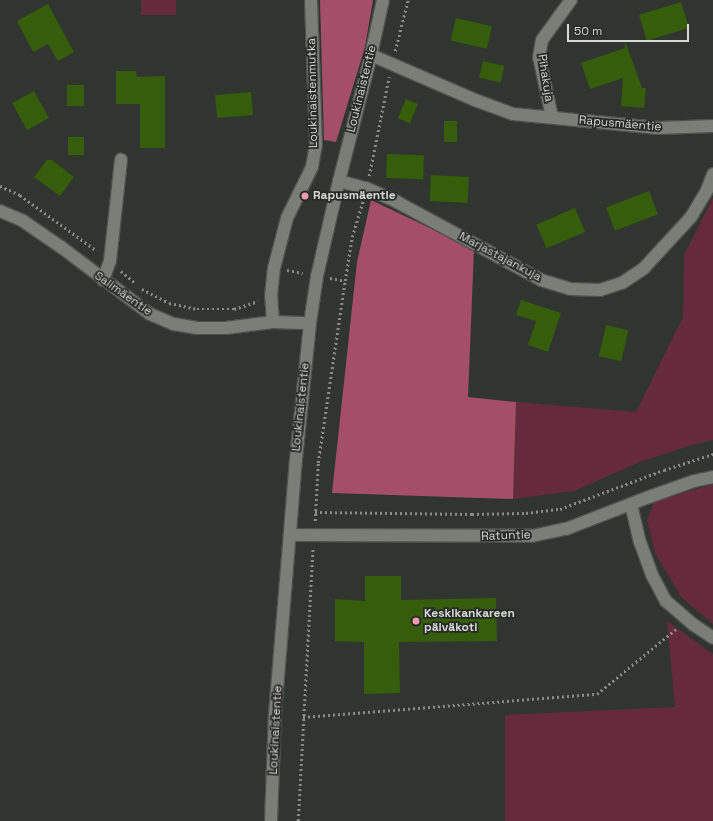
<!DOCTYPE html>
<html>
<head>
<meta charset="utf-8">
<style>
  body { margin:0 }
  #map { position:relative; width:713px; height:821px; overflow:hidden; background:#31352f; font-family:"Space Grotesk",sans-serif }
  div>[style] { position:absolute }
  .green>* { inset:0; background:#652a3b; transform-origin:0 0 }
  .forest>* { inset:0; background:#a44f67 }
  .building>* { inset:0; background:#355d0b; transform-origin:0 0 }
  .path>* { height:2.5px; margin-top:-1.25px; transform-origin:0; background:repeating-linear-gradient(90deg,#898d88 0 2px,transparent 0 5px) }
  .roads { filter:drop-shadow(1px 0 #4e524c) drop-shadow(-1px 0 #4e524c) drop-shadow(0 1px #4e524c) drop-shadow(0 -1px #4e524c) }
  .street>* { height:12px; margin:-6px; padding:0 6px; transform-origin:6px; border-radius:6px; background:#797e76 }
  .secondary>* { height:12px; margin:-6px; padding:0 6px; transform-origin:6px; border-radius:6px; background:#797e76 }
  .dots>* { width:11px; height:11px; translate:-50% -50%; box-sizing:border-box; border:2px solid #282b25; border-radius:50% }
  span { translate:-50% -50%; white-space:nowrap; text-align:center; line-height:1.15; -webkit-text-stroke:3.5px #282b25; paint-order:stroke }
  .street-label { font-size:12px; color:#d6d9d5 }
  .poi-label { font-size:12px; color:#d6d9d5; font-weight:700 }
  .left { translate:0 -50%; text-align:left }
  .scale { position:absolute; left:567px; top:24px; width:122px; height:18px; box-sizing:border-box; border:2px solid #d6d9d5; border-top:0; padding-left:5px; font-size:12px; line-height:14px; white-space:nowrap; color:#d6d9d5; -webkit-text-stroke:3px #282b25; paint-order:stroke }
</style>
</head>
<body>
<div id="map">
  <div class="green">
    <div style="left:141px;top:0;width:35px;height:15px"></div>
    <div style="clip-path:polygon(713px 198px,713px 440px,692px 445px,640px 462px,574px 491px,513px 499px,516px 402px,636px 412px,683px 317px,684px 255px)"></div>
    <div style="clip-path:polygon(713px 484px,713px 624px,682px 598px,655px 553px,647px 520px,654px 502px)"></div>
    <div style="clip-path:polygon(667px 621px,713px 654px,713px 821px,505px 821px,505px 715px,675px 707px)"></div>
  </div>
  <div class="forest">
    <div style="clip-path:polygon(320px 0,373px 0,365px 47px,336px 142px,324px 140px)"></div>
    <div style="clip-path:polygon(371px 200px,474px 249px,468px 397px,516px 402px,513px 499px,332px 493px,357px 262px)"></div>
  </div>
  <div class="building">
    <div style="left:681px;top:2px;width:27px;height:44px;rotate:73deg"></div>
    <div style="clip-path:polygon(48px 4px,74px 52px,58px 61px,48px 44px,33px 52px,17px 21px)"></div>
    <div style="left:456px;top:18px;width:37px;height:23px;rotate:13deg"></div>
    <div style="clip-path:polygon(625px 41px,642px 88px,646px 88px,644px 108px,621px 106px,623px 78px,590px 89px,581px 63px,625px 48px)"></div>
    <div style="left:483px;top:61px;width:22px;height:17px;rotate:13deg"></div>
    <div style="clip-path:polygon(116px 71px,136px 71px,137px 77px,165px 76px,165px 148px,140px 148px,140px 104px,116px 104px)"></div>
    <div style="left:84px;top:85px;width:21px;height:17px;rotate:90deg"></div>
    <div style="left:34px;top:91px;width:31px;height:25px;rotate:61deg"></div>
    <div style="left:251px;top:92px;width:23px;height:36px;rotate:85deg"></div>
    <div style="left:406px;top:99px;width:13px;height:21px;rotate:23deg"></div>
    <div style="left:444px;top:121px;width:13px;height:21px"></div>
    <div style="left:68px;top:137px;width:16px;height:18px"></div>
    <div style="left:387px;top:154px;width:37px;height:24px;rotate:2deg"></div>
    <div style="clip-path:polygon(47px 160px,52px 160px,74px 177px,60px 196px,34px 177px)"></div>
    <div style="left:431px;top:175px;width:38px;height:26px;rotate:3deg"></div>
    <div style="left:649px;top:191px;width:25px;height:46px;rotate:69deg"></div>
    <div style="left:575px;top:208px;width:26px;height:42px;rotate:67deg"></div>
    <div style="clip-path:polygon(521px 300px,561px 313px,548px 352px,528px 345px,536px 321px,516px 315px)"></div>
    <div style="left:606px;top:325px;width:23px;height:32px;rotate:13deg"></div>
    <div style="clip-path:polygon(365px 576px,401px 576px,401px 600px,496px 598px,497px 641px,399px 642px,400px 693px,364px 694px,364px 642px,335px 641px,335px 599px,365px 601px)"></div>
  </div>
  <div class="path">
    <div style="left:395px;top:51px;width:53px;rotate:-75.7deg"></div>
    <div style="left:369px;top:176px;width:101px;rotate:-78.6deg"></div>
    <div style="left:0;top:186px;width:22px;rotate:24deg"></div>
    <div style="left:20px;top:195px;width:95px;rotate:36deg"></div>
    <div style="left:287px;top:270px;width:16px;rotate:11deg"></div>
    <div style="left:121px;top:271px;width:17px;rotate:40deg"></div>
    <div style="left:330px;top:278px;width:15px;rotate:11deg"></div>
    <div style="left:142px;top:289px;width:30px;rotate:27deg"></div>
    <div style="left:169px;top:303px;width:29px;rotate:12deg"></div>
    <div style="left:197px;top:309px;width:37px"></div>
    <div style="left:234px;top:309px;width:25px;rotate:-18deg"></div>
    <div style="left:315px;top:512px;width:157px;rotate:0.7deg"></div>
    <div style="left:472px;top:514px;width:54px;rotate:-1.1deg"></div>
    <div style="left:526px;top:513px;width:34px;rotate:-7deg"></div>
    <div style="left:560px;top:509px;width:111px;rotate:-20.6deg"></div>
    <div style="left:664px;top:470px;width:52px;rotate:-18.1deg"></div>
    <div style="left:315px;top:521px;width:58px;rotate:-87deg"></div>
    <div style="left:318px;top:463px;width:184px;rotate:-81.6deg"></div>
    <div style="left:345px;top:281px;width:45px;rotate:-81deg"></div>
    <div style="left:352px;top:237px;width:39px;rotate:-73deg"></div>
    <div style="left:303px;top:717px;width:295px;rotate:-4.5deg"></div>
    <div style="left:597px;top:694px;width:102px;rotate:-39.4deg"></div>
    <div style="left:298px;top:821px;width:273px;rotate:-86.9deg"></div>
  </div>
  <div class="roads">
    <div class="street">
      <div style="left:371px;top:55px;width:113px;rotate:23.4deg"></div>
      <div style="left:475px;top:100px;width:40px;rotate:20.2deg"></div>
      <div style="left:513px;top:114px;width:146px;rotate:5.5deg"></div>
      <div style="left:658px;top:128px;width:55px;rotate:-2.1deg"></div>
      <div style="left:552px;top:117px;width:61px;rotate:-102.2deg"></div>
      <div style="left:539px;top:57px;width:17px;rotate:-80deg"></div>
      <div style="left:542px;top:40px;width:49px;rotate:-54.1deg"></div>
      <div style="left:339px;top:181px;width:28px;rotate:15deg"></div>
      <div style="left:366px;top:188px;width:34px;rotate:24deg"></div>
      <div style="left:397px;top:202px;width:164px;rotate:28.4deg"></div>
      <div style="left:541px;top:280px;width:30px;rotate:17deg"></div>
      <div style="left:570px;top:289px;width:30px;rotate:2deg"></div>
      <div style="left:600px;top:290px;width:23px;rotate:-18deg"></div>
      <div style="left:622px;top:283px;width:27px;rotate:-34deg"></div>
      <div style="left:644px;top:268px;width:69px;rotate:-47.3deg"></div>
      <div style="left:691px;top:217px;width:31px;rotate:-59deg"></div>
      <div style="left:707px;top:190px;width:17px;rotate:-69deg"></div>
      <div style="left:103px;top:280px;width:20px;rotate:-70deg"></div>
      <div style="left:110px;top:261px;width:102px;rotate:-83.8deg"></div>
      <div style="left:273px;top:322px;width:26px;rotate:-94deg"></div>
      <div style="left:271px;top:296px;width:28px;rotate:-84deg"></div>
      <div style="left:274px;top:268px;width:52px;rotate:-75.4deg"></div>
      <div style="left:287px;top:218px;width:57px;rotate:-63.9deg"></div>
      <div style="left:312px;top:167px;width:23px;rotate:-80deg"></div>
      <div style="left:316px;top:144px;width:144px;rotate:-92deg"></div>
      <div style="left:631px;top:504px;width:39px;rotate:77deg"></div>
      <div style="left:640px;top:542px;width:35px;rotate:70deg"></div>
      <div style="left:652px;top:575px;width:30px;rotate:62deg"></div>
      <div style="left:666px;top:601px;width:37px;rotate:41deg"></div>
      <div style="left:694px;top:625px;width:23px;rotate:34deg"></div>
      <div style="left:290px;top:535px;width:242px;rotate:0.2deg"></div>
      <div style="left:532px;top:536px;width:35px;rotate:-12deg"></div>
      <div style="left:566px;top:529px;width:89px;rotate:-21.1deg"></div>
      <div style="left:649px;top:497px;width:48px;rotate:-19.6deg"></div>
      <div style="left:694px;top:481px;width:19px;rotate:-12deg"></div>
    </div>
    <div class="secondary">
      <div style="left:0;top:211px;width:25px;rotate:23deg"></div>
      <div style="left:23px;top:221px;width:46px;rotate:34.4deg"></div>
      <div style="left:61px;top:247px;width:111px;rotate:37deg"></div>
      <div style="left:150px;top:314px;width:26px;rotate:23deg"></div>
      <div style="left:174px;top:324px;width:23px;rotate:10deg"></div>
      <div style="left:197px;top:328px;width:29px"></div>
      <div style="left:226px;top:328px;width:47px;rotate:-7.3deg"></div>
      <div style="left:273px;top:322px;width:37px;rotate:2deg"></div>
      <div style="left:271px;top:821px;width:107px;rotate:-87.9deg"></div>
      <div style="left:275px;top:714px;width:256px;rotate:-85.3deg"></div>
      <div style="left:296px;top:459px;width:137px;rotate:-84.1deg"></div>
      <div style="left:310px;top:323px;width:48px;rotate:-81.5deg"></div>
      <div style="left:317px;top:276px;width:98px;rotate:-77deg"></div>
      <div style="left:339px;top:181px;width:130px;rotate:-75.7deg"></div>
      <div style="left:371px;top:55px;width:56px;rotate:-77.7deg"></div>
    </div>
  </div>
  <div class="dots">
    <div style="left:305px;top:196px;background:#f29ab0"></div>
    <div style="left:416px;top:621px;background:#f29ab0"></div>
  </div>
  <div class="street-label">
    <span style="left:545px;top:78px;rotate:81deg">Pihakuja</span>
    <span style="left:362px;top:89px;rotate:-76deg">Loukinaistentie</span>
    <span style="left:313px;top:93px;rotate:-91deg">Loukinaistenmutka</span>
    <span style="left:620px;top:124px;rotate:5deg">Rapusmäentie</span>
    <span style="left:500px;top:257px;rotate:28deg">Marjastajankuja</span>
    <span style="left:123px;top:294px;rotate:35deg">Salimäentie</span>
    <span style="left:301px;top:407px;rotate:-84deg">Loukinaistentie</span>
    <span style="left:506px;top:536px;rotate:-2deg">Ratuntie</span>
    <span style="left:276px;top:730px;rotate:-87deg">Loukinaistentie</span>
  </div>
  <div class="poi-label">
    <span class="left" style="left:313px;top:196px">Rapusmäentie</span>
    <span class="left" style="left:424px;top:621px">Keskikankareen<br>päiväkoti</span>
  </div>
  <div class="scale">50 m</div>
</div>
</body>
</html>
